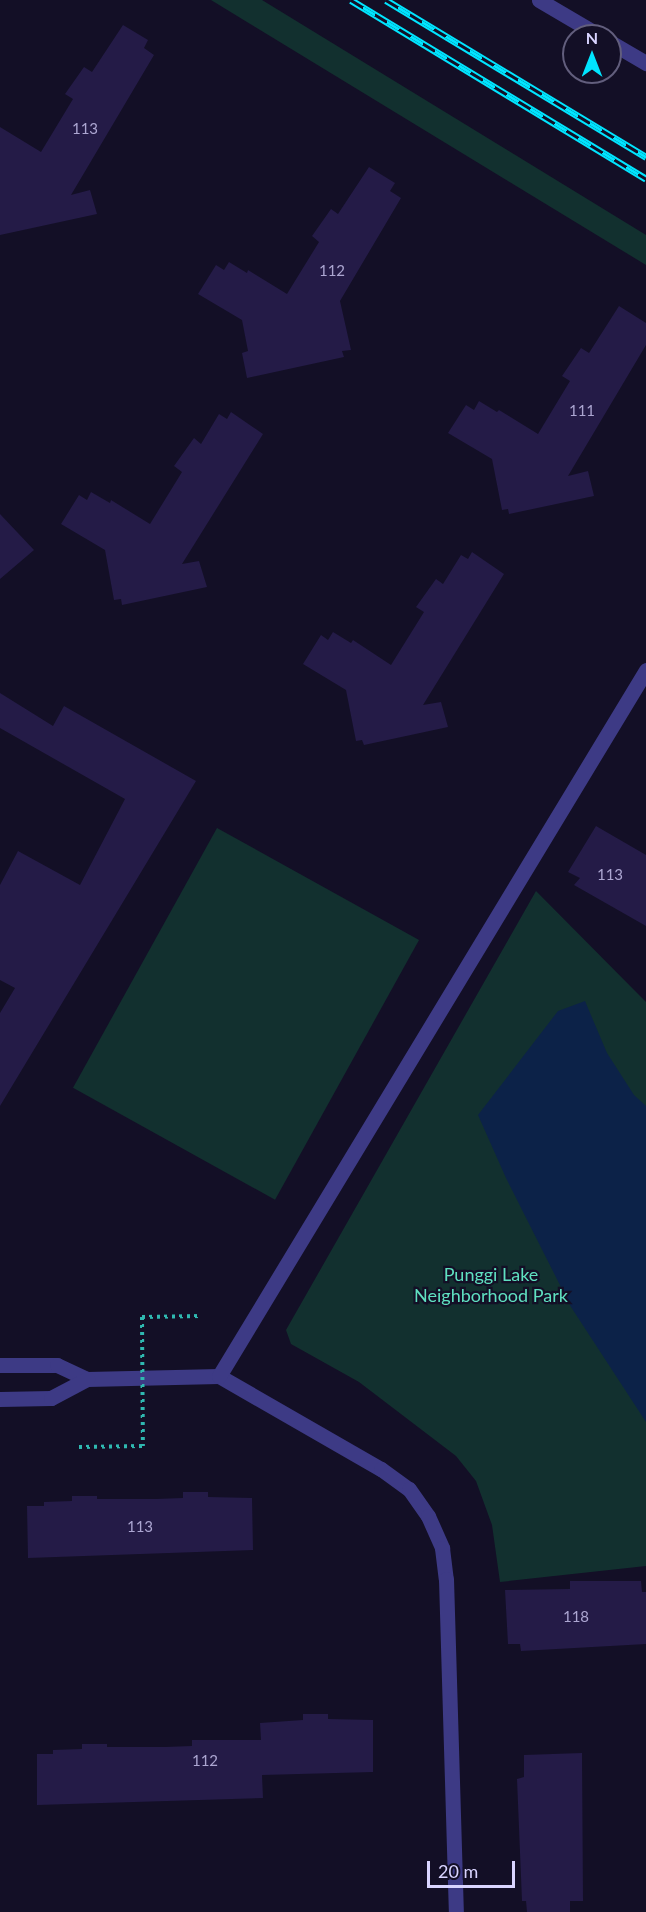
<!DOCTYPE html>
<html>
<head>
<meta charset="utf-8">
<style>
  body { margin:0 }
  #map { position:relative; width:646px; height:1912px; overflow:hidden; background:#130f26; font-family:Lato,sans-serif }
  div>[style] { position:absolute }
  .green>* { inset:0; background:#12302f; transform-origin:0 0 }
  .water>* { inset:0; background:#0c2248 }
  .building>* { inset:0; background:#241b47 }
  .path>* { height:4px; margin-top:-2px; transform-origin:0; background:repeating-linear-gradient(90deg,#2fb8b0 0 3px,transparent 0 7.5px) }
  .minor>* { height:15px; margin:-7.5px; padding:0 7.5px; transform-origin:7.5px; border-radius:7.5px; background:#3d3a85 }
  .rail>* { height:7px; margin-top:-3.5px; transform-origin:0; background:repeating-linear-gradient(90deg,#130f26 0 14px,#00e5ff 0 28px); box-sizing:border-box; border-block:2px solid #00e5ff }
  .path-bridge>* { height:4px; margin-top:-2px; transform-origin:0; background:repeating-linear-gradient(90deg,#2fb8b0 0 3px,transparent 0 7.5px) }
  span { translate:-50% -50%; white-space:nowrap; text-align:center; line-height:1.15; -webkit-text-stroke:4.5px #130f26; paint-order:stroke }
  .number-label { font-size:15px; color:#aca6d1 }
  .number-label span { -webkit-text-stroke-width:0 }
  .park-label { font-size:18px; color:#5fe0c0 }
  .north { position:absolute; left:562px; top:24px; width:60px; height:60px; box-sizing:border-box; background:#130f26; border:2px solid #625e7d; border-radius:50%; rotate:0deg; font-size:16px; font-weight:700; line-height:24px; text-align:center; color:#d9d4ff }
  .north::after { content:''; display:block; margin:auto; width:21px; height:27px; background:#00e5ff; clip-path:polygon(50% 0,100% 100%,50% 72%,0 100%) }
  .scale { position:absolute; left:427px; top:1861px; width:88px; height:27px; box-sizing:border-box; border:3px solid #d9d4ff; border-top:0; padding-left:8px; font-size:18px; line-height:21px; white-space:nowrap; color:#d9d4ff; -webkit-text-stroke:4px #130f26; paint-order:stroke }
</style>
</head>
<body>
<div id="map">
  <div class="green">
    <div style="clip-path:polygon(211px 0,262px 0,646px 235px,646px 265px)"></div>
    <div style="left:217px;top:828px;width:231px;height:297px;rotate:29deg"></div>
    <div style="clip-path:polygon(536px 891px,646px 1002px,646px 1566px,500px 1582px,492px 1525px,476px 1481px,456px 1456px,359px 1382px,291px 1344px,286px 1330px)"></div>
  </div>
  <div class="water">
    <div style="clip-path:polygon(585px 1001px,607px 1053px,634px 1095px,646px 1106px,646px 1422px,571px 1307px,506px 1178px,478px 1115px,558px 1011px)"></div>
  </div>
  <div class="building">
    <div style="clip-path:polygon(123px 25px,148px 40px,144px 48px,154px 55px,71px 195px,90px 190px,97px 214px,0 235px,0 127px,41px 152px,73px 99px,65px 94px,84px 67px,92px 72px)"></div>
    <div style="clip-path:polygon(369px 167px,395px 183px,390px 191px,401px 198px,340px 301px,351px 350px,342px 351px,344px 357px,247px 378px,242px 353px,248px 351px,242px 320px,198px 294px,216px 265px,224px 270px,229px 262px,247px 273px,248px 270px,287px 294px,319px 242px,312px 236px,331px 209px,338px 214px)"></div>
    <div style="clip-path:polygon(619px 306px,646px 323px,646px 345px,568px 476px,588px 471px,594px 496px,509px 514px,508px 509px,502px 510px,492px 459px,448px 433px,466px 405px,474px 410px,479px 401px,497px 412px,499px 410px,538px 434px,570px 381px,562px 376px,581px 348px,589px 353px)"></div>
    <div style="clip-path:polygon(231px 412px,263px 434px,182px 564px,199px 561px,207px 587px,122px 605px,121px 599px,114px 600px,105px 550px,61px 524px,79px 495px,87px 500px,91px 492px,110px 503px,111px 500px,150px 524px,182px 472px,174px 466px,194px 438px,201px 444px,219px 414px,227px 419px)"></div>
    <div style="clip-path:polygon(0 514px,34px 550px,0 579px)"></div>
    <div style="clip-path:polygon(472px 552px,504px 574px,423px 705px,441px 702px,448px 727px,364px 745px,362px 740px,356px 741px,346px 690px,303px 664px,321px 635px,328px 640px,333px 632px,351px 643px,353px 640px,391px 665px,424px 612px,416px 607px,436px 579px,443px 584px,461px 555px,468px 559px)"></div>
    <div style="clip-path:polygon(0 693px,53px 726px,64px 706px,196px 781px,0 1106px,0 1013px,15px 988px,0 980px,0 885px,18px 851px,80px 885px,125px 799px,0 728px)"></div>
    <div style="clip-path:polygon(596px 826px,646px 855px,646px 926px,574px 885px,580px 878px,568px 872px)"></div>
    <div style="clip-path:polygon(183px 1492px,208px 1492px,208px 1497px,252px 1498px,253px 1550px,28px 1558px,27px 1506px,44px 1506px,44px 1502px,72px 1501px,72px 1496px,97px 1496px,97px 1499px,156px 1499px,183px 1498px)"></div>
    <div style="clip-path:polygon(570px 1581px,641px 1581px,642px 1592px,646px 1592px,646px 1644px,521px 1651px,520px 1644px,508px 1644px,505px 1590px,570px 1589px)"></div>
    <div style="clip-path:polygon(303px 1714px,328px 1714px,328px 1719px,373px 1720px,373px 1772px,262px 1775px,263px 1798px,37px 1805px,37px 1754px,53px 1754px,53px 1750px,82px 1749px,82px 1744px,107px 1744px,107px 1747px,165px 1747px,192px 1746px,192px 1740px,261px 1740px,260px 1723px,303px 1720px)"></div>
    <div style="clip-path:polygon(582px 1753px,583px 1901px,570px 1901px,570px 1912px,527px 1912px,526px 1901px,522px 1901px,517px 1779px,524px 1777px,524px 1755px)"></div>
  </div>
  <div class="path">
    <div style="left:142px;top:1317px;width:60px;rotate:-1deg"></div>
    <div style="left:79px;top:1447px;width:64px;rotate:-0.9deg"></div>
  </div>
  <div class="minor">
    <div style="left:539px;top:0;width:71px;rotate:30.5deg"></div>
    <div style="left:610px;top:42px;width:42px;rotate:30.3deg"></div>
    <div style="left:0;top:1365px;width:57px"></div>
    <div style="left:57px;top:1365px;width:33px;rotate:25deg"></div>
    <div style="left:87px;top:1379px;width:132px;rotate:-1.3deg"></div>
    <div style="left:219px;top:1376px;width:187px;rotate:29.9deg"></div>
    <div style="left:381px;top:1469px;width:34px;rotate:36deg"></div>
    <div style="left:409px;top:1489px;width:33px;rotate:55deg"></div>
    <div style="left:428px;top:1516px;width:35px;rotate:66deg"></div>
    <div style="left:442px;top:1548px;width:31px;rotate:83deg"></div>
    <div style="left:446px;top:1579px;width:333px;rotate:88.3deg"></div>
    <div style="left:219px;top:1376px;width:825px;rotate:-58.83deg"></div>
    <div style="left:0;top:1399px;width:51px;rotate:-1.1deg"></div>
    <div style="left:51px;top:1398px;width:41px;rotate:-27.8deg"></div>
  </div>
  <div class="rail">
    <div style="left:351px;top:0;width:345px;rotate:31.2deg"></div>
    <div style="left:386px;top:0;width:304px;rotate:31.1deg"></div>
  </div>
  <div class="path-bridge">
    <div style="left:142px;top:1317px;width:129px;rotate:89.6deg"></div>
  </div>
  <div class="number-label">
    <span style="left:85px;top:129px">113</span>
    <span style="left:332px;top:271px">112</span>
    <span style="left:582px;top:411px">111</span>
    <span style="left:610px;top:875px">113</span>
    <span style="left:140px;top:1527px">113</span>
    <span style="left:576px;top:1617px">118</span>
    <span style="left:205px;top:1761px">112</span>
  </div>
  <div class="park-label">
    <span style="left:491px;top:1285px">Punggi Lake<br>Neighborhood Park</span>
  </div>
  <div class="north">N</div>
  <div class="scale">20 m</div>
</div>
</body>
</html>
